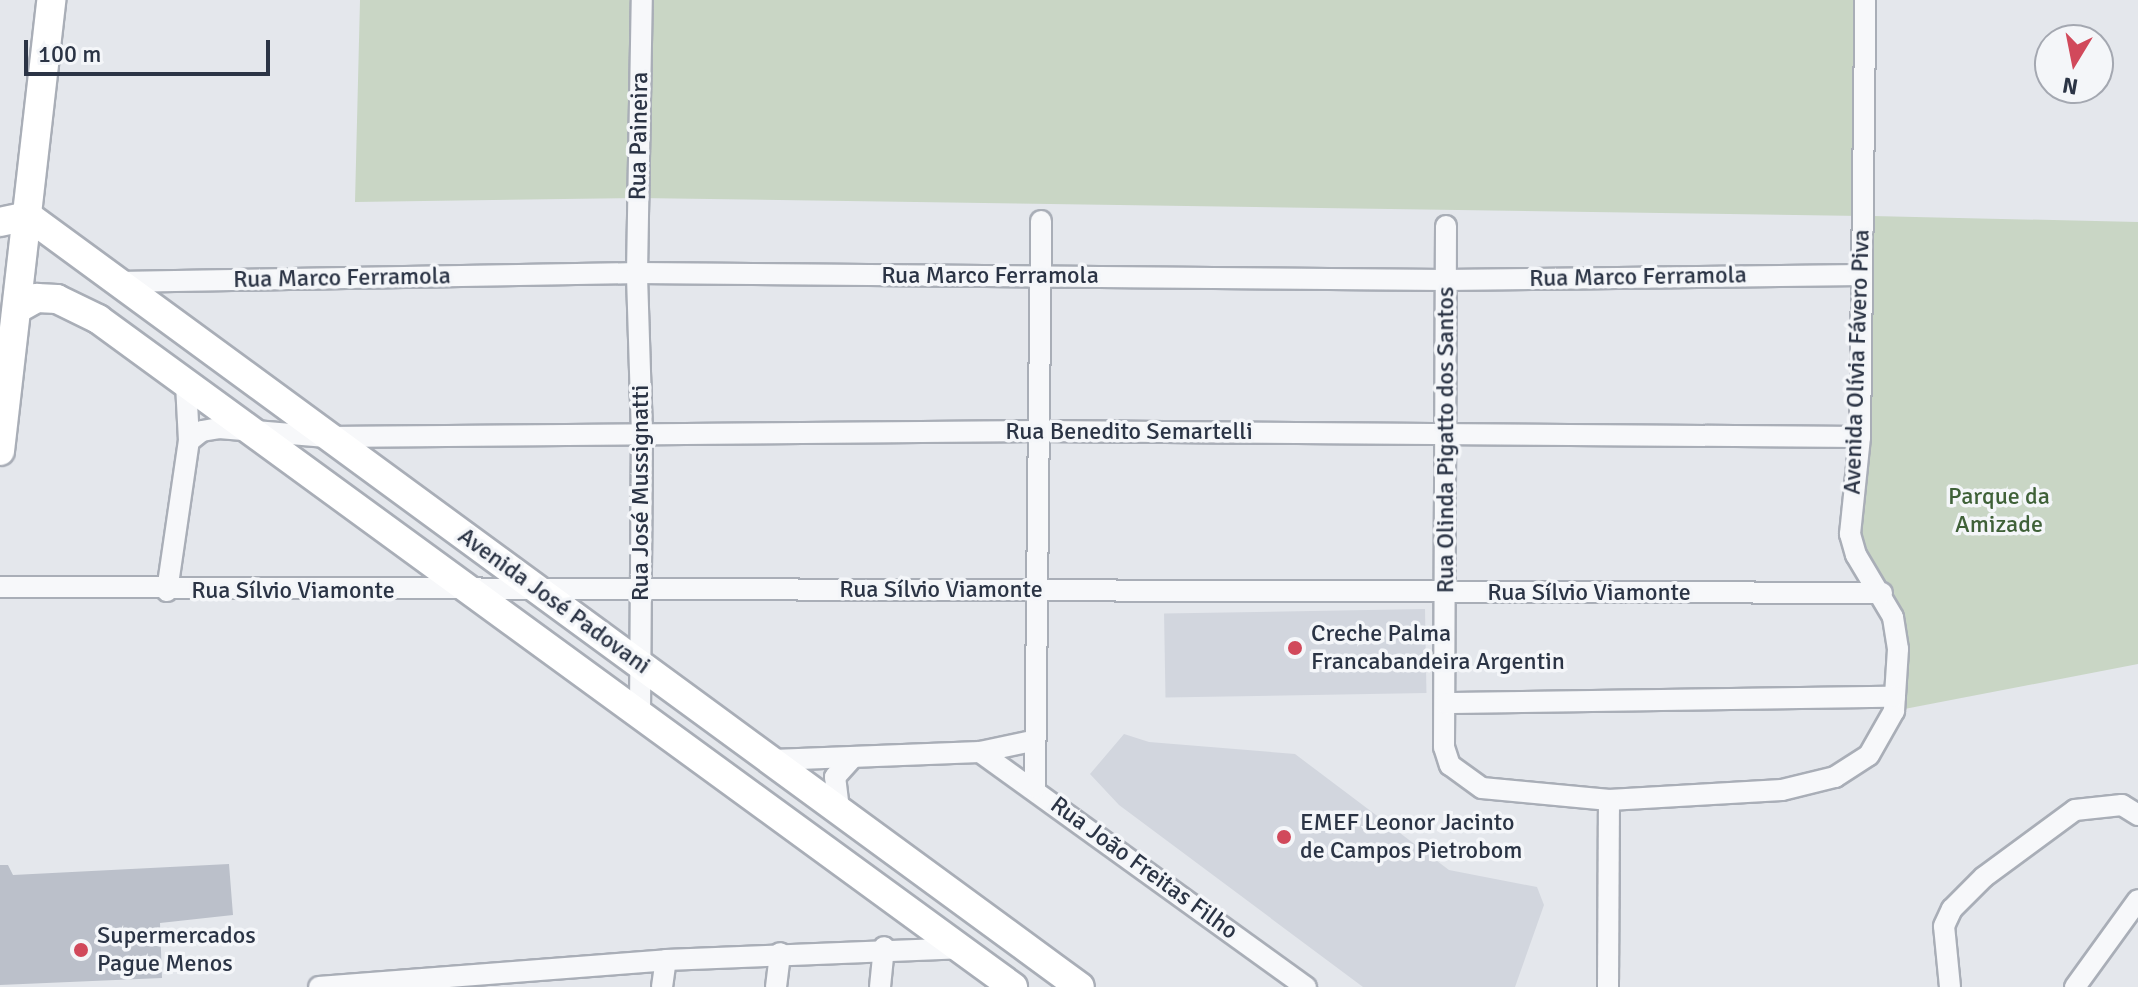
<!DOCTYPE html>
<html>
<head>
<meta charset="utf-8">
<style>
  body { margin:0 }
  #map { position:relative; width:2138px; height:987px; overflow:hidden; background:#e4e7ec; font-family:Signika,sans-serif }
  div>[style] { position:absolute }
  .built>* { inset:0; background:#d2d6de; transform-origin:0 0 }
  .green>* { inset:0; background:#c9d6c5 }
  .building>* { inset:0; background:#bbc0ca }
  .roads { filter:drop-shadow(2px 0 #a9aeb7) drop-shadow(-2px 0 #a9aeb7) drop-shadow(0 2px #a9aeb7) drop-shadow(0 -2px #a9aeb7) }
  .street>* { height:20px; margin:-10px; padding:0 10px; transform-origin:10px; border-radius:10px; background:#f7f8fa }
  .secondary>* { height:28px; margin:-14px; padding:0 14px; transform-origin:14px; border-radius:14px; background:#fff }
  .dots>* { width:22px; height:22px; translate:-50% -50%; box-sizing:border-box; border:4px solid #f4f6f9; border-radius:50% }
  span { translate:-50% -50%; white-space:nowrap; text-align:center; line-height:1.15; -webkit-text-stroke:7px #f4f6f9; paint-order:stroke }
  .street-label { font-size:24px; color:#2b3445 }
  .park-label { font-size:24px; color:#3f6138 }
  .poi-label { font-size:24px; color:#2b3445 }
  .left { translate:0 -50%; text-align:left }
  .north { position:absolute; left:2034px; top:24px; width:80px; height:80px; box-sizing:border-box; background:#f4f6f9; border:2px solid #a4a8b1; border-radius:50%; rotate:190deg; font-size:22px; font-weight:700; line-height:32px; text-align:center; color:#2b3445 }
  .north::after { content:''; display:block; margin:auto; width:28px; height:36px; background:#d1495b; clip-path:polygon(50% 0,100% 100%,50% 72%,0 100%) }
  .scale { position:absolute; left:24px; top:40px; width:246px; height:36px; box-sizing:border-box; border:4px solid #2b3445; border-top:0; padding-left:10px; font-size:24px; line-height:28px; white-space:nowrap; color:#2b3445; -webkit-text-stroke:6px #f4f6f9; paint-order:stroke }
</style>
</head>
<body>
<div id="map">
  <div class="built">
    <div style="left:1425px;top:609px;width:84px;height:261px;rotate:89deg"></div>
    <div style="clip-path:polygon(1124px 734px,1149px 742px,1295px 754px,1449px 870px,1537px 887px,1544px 905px,1515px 987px,1363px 987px,1119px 805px,1090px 774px)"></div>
  </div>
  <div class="green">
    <div style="clip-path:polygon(360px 0,1863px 0,1862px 216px,638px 198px,355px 202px)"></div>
    <div style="clip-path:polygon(1872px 216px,2138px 222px,2138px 664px,1894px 711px,1902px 648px,1858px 552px)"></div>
  </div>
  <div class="building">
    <div style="clip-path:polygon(229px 864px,233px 915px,160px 923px,162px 978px,0 985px,0 865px,8px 865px,13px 875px)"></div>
  </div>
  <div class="roads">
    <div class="street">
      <div style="left:1446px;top:226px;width:521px;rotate:90.22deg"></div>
      <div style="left:1444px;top:747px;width:19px;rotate:72deg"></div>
      <div style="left:1450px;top:765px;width:39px;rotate:36deg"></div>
      <div style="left:1482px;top:788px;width:128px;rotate:5.4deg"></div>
      <div style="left:1609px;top:800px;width:173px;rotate:-3.3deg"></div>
      <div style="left:1782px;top:790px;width:55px;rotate:-13.8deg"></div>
      <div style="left:1835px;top:777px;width:40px;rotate:-32.9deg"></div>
      <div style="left:1869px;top:755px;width:51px;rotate:-60.4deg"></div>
      <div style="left:1894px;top:711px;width:62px;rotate:-86.3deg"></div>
      <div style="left:1898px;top:649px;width:32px;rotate:-99deg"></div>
      <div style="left:1893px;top:617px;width:72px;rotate:-120.8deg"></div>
      <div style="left:1856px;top:555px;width:22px;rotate:-106deg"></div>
      <div style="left:1850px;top:534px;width:98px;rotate:-84.1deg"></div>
      <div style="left:1860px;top:437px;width:437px;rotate:-89.3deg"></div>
      <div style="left:118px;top:282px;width:519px;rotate:-0.99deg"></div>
      <div style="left:637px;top:273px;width:808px;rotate:0.5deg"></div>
      <div style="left:1445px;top:280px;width:417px;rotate:-0.7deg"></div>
      <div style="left:189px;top:441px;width:16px;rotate:-38deg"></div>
      <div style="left:202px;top:431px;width:17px;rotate:-10deg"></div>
      <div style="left:219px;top:428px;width:108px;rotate:4.8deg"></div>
      <div style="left:327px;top:437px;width:713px;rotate:-0.48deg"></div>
      <div style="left:1040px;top:431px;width:820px;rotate:0.42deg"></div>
      <div style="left:0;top:587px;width:1882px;rotate:0.18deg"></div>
      <div style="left:167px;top:591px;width:152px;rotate:-81.7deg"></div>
      <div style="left:189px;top:441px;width:57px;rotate:-93deg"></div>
      <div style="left:1445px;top:703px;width:450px;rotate:-0.8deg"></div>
      <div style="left:640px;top:713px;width:278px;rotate:-89.6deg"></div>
      <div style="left:642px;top:435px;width:162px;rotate:-91.8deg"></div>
      <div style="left:637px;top:273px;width:273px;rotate:-89deg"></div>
      <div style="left:980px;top:752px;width:402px;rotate:35.8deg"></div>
      <div style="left:773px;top:760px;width:207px;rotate:-2.2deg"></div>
      <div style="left:980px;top:752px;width:53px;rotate:-11.9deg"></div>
      <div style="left:1035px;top:788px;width:567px;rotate:-89.39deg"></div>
      <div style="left:839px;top:809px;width:32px;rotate:-97deg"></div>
      <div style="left:835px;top:777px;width:27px;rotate:-48deg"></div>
      <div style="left:319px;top:987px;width:348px;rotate:-4.4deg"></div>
      <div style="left:666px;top:960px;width:294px;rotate:-2.3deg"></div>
      <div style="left:662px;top:987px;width:27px;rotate:-82deg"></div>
      <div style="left:776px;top:987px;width:34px;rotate:-83deg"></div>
      <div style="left:880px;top:987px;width:40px;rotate:-84.3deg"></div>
      <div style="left:1608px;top:987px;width:187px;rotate:-89.7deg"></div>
      <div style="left:1950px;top:987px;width:61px;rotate:-95.6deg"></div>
      <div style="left:1944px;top:926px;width:19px;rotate:-65deg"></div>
      <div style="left:1952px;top:909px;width:45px;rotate:-45deg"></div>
      <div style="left:1984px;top:877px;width:113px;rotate:-36.4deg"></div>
      <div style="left:2075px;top:810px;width:47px;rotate:-6.1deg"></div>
      <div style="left:2122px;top:805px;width:19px;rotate:32deg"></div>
      <div style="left:2075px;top:987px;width:107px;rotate:-54.1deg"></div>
    </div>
    <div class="secondary">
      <div style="left:0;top:222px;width:29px;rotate:-12deg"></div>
      <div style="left:28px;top:216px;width:1304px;rotate:36.24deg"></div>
      <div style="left:17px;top:309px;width:23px;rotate:-29deg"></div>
      <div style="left:37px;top:298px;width:20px;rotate:3deg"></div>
      <div style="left:57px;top:299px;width:46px;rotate:26deg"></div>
      <div style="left:98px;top:319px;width:1133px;rotate:36.13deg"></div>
      <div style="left:0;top:451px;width:454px;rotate:-83.5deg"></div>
    </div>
  </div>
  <div class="dots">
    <div style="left:1295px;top:648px;background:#d1495b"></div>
    <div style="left:1284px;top:837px;background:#d1495b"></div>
    <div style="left:81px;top:950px;background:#d1495b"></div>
  </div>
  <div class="street-label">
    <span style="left:639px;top:136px;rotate:-89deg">Rua Paineira</span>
    <span style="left:990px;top:276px">Rua Marco Ferramola</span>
    <span style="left:1638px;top:277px;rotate:-1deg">Rua Marco Ferramola</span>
    <span style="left:342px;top:278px;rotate:-1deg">Rua Marco Ferramola</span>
    <span style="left:1857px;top:362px;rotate:-88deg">Avenida Olívia Fávero Piva</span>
    <span style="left:1129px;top:432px">Rua Benedito Semartelli</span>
    <span style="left:1446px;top:440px;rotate:-90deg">Rua Olinda Pigatto dos Santos</span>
    <span style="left:641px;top:493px;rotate:-90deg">Rua José Mussignatti</span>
    <span style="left:941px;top:590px">Rua Sílvio Viamonte</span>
    <span style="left:293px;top:591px">Rua Sílvio Viamonte</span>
    <span style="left:1589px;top:593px">Rua Sílvio Viamonte</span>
    <span style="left:554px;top:601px;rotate:36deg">Avenida José Padovani</span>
    <span style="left:1144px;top:868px;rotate:36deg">Rua João Freitas Filho</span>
  </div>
  <div class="park-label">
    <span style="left:1999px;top:511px">Parque da<br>Amizade</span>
  </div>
  <div class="poi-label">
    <span class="left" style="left:1311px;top:648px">Creche Palma<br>Francabandeira Argentin</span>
    <span class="left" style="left:1300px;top:837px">EMEF Leonor Jacinto<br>de Campos Pietrobom</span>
    <span class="left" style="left:97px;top:950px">Supermercados<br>Pague Menos</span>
  </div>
  <div class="north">N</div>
  <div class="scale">100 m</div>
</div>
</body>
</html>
